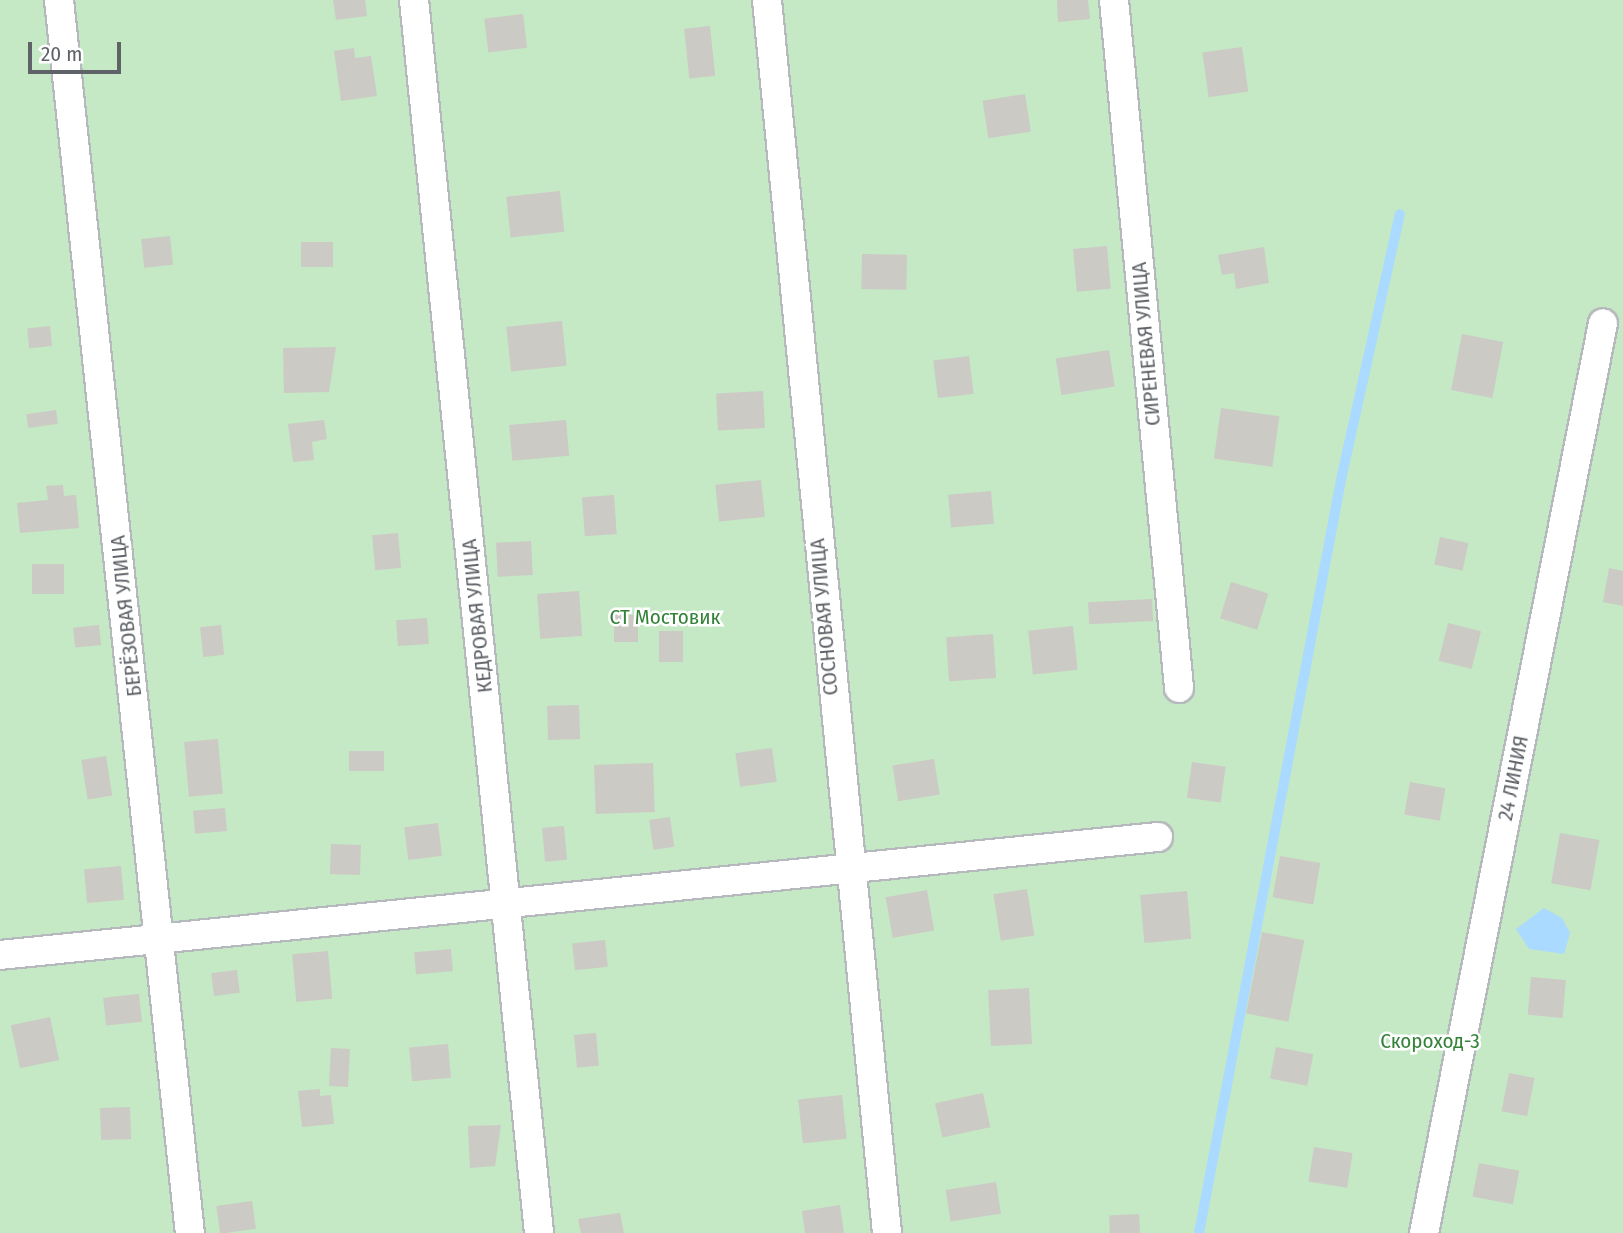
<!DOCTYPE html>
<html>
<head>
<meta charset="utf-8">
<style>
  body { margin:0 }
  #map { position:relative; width:1623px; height:1233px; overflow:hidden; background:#f1efe8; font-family:"Fira Sans Condensed",sans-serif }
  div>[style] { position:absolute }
  .green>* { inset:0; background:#c5e8c5; transform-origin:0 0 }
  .water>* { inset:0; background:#aadaff }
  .stream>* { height:10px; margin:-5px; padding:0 5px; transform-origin:5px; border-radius:5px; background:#aadaff }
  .building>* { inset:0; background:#cccac5; transform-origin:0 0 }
  .roads { filter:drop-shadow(2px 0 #b5b8bc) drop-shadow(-2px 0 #b5b8bc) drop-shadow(0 2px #b5b8bc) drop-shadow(0 -2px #b5b8bc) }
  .minor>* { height:28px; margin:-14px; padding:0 14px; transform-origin:14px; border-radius:14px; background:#fff }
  span { translate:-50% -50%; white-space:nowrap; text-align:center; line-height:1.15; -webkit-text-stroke:5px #fff; paint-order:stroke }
  .street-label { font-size:21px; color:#5f6368 }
  .park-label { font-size:21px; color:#348238 }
  .scale { position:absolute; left:28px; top:42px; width:93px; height:32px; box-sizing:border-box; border:4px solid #5f6368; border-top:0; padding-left:9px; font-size:21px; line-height:24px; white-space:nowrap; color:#5f6368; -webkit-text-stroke:5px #fff; paint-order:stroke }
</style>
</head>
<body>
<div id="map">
  <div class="green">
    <div style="left:0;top:0;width:1623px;height:1233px"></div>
  </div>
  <div class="water">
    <div style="clip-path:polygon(1544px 908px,1562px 918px,1570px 933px,1564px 954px,1529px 949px,1516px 929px)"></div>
  </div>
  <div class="stream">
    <div style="left:1199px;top:1233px;width:771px;rotate:-79.32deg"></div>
    <div style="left:1342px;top:475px;width:267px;rotate:-77.5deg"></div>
  </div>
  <div class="building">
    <div style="clip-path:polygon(333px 0,365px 0,367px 16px,336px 20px)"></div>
    <div style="clip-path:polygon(1057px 0,1088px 0,1090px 19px,1058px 22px)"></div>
    <div style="left:523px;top:14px;width:34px;height:39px;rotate:83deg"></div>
    <div style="left:710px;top:26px;width:50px;height:26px;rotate:84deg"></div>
    <div style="left:1242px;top:47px;width:45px;height:40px;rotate:82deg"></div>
    <div style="clip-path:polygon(354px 48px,355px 58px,371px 56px,377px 96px,341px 101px,334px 51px)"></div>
    <div style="left:1025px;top:94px;width:38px;height:43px;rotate:81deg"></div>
    <div style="left:560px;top:191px;width:41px;height:54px;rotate:84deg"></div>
    <div style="left:170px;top:236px;width:29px;height:29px;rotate:84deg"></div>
    <div style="left:301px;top:242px;width:32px;height:25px"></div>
    <div style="left:1107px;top:246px;width:43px;height:34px;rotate:85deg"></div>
    <div style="clip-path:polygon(1264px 247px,1269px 283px,1236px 289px,1234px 273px,1222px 275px,1218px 255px)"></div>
    <div style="left:862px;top:254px;width:45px;height:35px;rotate:1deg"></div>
    <div style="left:562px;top:321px;width:45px;height:56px;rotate:84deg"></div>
    <div style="left:50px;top:326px;width:20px;height:23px;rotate:84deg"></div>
    <div style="left:1462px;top:334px;width:42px;height:57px;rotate:11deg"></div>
    <div style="clip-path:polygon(336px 347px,329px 392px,284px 393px,283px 348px)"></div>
    <div style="left:1109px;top:350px;width:37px;height:54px;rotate:81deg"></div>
    <div style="left:969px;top:356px;width:38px;height:36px;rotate:83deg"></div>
    <div style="left:763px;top:391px;width:37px;height:47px;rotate:87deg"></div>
    <div style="left:1221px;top:408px;width:59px;height:51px;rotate:8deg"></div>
    <div style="left:56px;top:410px;width:14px;height:30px;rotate:82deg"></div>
    <div style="clip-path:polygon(324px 420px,327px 439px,312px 442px,314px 460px,293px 462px,288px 424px)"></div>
    <div style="left:566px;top:420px;width:36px;height:57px;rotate:85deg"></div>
    <div style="left:761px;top:480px;width:37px;height:46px;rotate:84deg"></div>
    <div style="clip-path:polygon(63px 485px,64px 496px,76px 495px,79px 528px,20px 533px,17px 503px,48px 500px,46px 486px)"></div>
    <div style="left:991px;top:491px;width:33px;height:43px;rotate:85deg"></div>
    <div style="left:614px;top:495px;width:39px;height:32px;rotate:86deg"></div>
    <div style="left:398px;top:533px;width:35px;height:26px;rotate:85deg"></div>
    <div style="left:1440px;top:537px;width:29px;height:28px;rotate:12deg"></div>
    <div style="left:531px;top:541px;width:34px;height:35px;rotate:87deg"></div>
    <div style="left:64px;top:564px;width:30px;height:32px;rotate:90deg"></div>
    <div style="clip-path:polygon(1609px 568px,1623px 571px,1623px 606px,1603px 602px)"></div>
    <div style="left:1231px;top:582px;width:39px;height:38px;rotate:17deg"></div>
    <div style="left:579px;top:591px;width:45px;height:42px;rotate:86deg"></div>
    <div style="left:1152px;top:599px;width:22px;height:64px;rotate:87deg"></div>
    <div style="left:614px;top:615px;width:24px;height:27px"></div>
    <div style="left:427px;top:618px;width:26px;height:31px;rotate:86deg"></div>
    <div style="left:1448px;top:623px;width:34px;height:39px;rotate:14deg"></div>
    <div style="left:99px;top:625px;width:20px;height:26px;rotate:84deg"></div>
    <div style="left:221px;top:625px;width:30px;height:21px;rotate:84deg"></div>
    <div style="left:1073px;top:626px;width:44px;height:45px;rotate:84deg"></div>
    <div style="left:659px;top:631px;width:24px;height:31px"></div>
    <div style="left:993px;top:634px;width:44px;height:47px;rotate:86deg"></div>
    <div style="left:579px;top:705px;width:34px;height:32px;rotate:88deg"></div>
    <div style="left:218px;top:739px;width:55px;height:34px;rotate:85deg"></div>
    <div style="left:772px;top:748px;width:34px;height:37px;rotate:82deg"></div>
    <div style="left:384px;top:751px;width:20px;height:35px;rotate:90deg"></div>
    <div style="left:106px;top:756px;width:40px;height:25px;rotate:81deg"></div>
    <div style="left:934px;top:759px;width:36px;height:42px;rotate:81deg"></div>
    <div style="left:1192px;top:762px;width:34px;height:36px;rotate:8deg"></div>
    <div style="left:653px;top:763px;width:49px;height:59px;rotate:88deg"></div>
    <div style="left:1410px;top:782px;width:36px;height:33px;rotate:10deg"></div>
    <div style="left:225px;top:808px;width:23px;height:32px;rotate:85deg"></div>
    <div style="left:670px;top:817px;width:30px;height:21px;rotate:82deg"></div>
    <div style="left:438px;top:823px;width:33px;height:34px;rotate:83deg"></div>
    <div style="left:564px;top:826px;width:34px;height:22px;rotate:85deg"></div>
    <div style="left:1560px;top:833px;width:40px;height:51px;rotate:10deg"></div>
    <div style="left:331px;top:844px;width:30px;height:30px;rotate:2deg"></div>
    <div style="left:1280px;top:856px;width:41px;height:42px;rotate:10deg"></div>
    <div style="left:121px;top:866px;width:34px;height:37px;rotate:85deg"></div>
    <div style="left:1027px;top:889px;width:47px;height:34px;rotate:81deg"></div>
    <div style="left:927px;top:890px;width:41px;height:42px;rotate:80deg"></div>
    <div style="left:1187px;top:891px;width:48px;height:47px;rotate:85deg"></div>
    <div style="left:1262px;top:932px;width:43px;height:83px;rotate:11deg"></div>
    <div style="left:605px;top:940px;width:27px;height:33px;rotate:84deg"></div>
    <div style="left:451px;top:949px;width:22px;height:37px;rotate:85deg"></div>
    <div style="left:328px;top:951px;width:48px;height:36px;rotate:85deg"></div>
    <div style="left:237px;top:970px;width:23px;height:26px;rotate:83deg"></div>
    <div style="left:1531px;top:977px;width:35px;height:38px;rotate:5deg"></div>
    <div style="left:1029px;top:988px;width:56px;height:41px;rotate:87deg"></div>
    <div style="left:139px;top:994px;width:28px;height:36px;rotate:84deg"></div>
    <div style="left:50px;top:1017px;width:44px;height:40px;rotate:78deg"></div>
    <div style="left:596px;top:1033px;width:33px;height:22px;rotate:85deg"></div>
    <div style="left:448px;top:1044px;width:34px;height:39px;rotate:85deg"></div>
    <div style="left:1276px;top:1047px;width:38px;height:32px;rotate:11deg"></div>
    <div style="left:331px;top:1048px;width:19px;height:38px;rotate:3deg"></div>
    <div style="left:1509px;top:1073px;width:26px;height:39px;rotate:11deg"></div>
    <div style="clip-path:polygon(320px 1089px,320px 1096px,331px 1095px,334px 1124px,302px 1127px,298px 1091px)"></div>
    <div style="left:983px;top:1093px;width:35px;height:49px;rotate:78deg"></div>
    <div style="left:842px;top:1095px;width:44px;height:44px;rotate:84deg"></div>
    <div style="left:130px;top:1107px;width:32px;height:30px;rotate:88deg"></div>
    <div style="clip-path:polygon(501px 1125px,495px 1166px,470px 1168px,468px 1126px)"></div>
    <div style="left:1314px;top:1147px;width:39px;height:35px;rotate:9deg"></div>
    <div style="left:1479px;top:1163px;width:41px;height:34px;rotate:11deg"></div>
    <div style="left:996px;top:1182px;width:32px;height:51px;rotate:81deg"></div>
    <div style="left:252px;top:1201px;width:28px;height:36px;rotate:82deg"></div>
    <div style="clip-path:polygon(840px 1205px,844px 1233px,805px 1233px,802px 1211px)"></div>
    <div style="clip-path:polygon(620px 1213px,624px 1233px,581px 1233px,578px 1219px)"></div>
    <div style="left:1139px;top:1214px;width:19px;height:30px;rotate:87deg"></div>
  </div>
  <div class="roads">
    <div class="minor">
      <div style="left:59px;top:0;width:1240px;rotate:83.94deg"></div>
      <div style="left:414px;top:0;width:1239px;rotate:84.21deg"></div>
      <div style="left:767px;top:0;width:1239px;rotate:84.44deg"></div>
      <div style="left:1114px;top:0;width:691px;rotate:84.6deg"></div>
      <div style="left:0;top:955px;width:1164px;rotate:-5.82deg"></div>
      <div style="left:1424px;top:1233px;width:927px;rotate:-78.87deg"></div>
    </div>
  </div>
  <div class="street-label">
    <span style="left:1146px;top:344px;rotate:-95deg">СИРЕНЕВАЯ УЛИЦА</span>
    <span style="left:126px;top:616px;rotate:-96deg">БЕРЁЗОВАЯ УЛИЦА</span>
    <span style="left:477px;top:616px;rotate:-96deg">КЕДРОВАЯ УЛИЦА</span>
    <span style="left:824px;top:617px;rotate:-95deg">СОСНОВАЯ УЛИЦА</span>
    <span style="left:1513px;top:778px;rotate:-79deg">24 ЛИНИЯ</span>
  </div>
  <div class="park-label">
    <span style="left:665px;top:617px">СТ Мостовик</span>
    <span style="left:1430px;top:1041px">Скороход-3</span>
  </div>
  <div class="scale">20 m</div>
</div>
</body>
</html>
